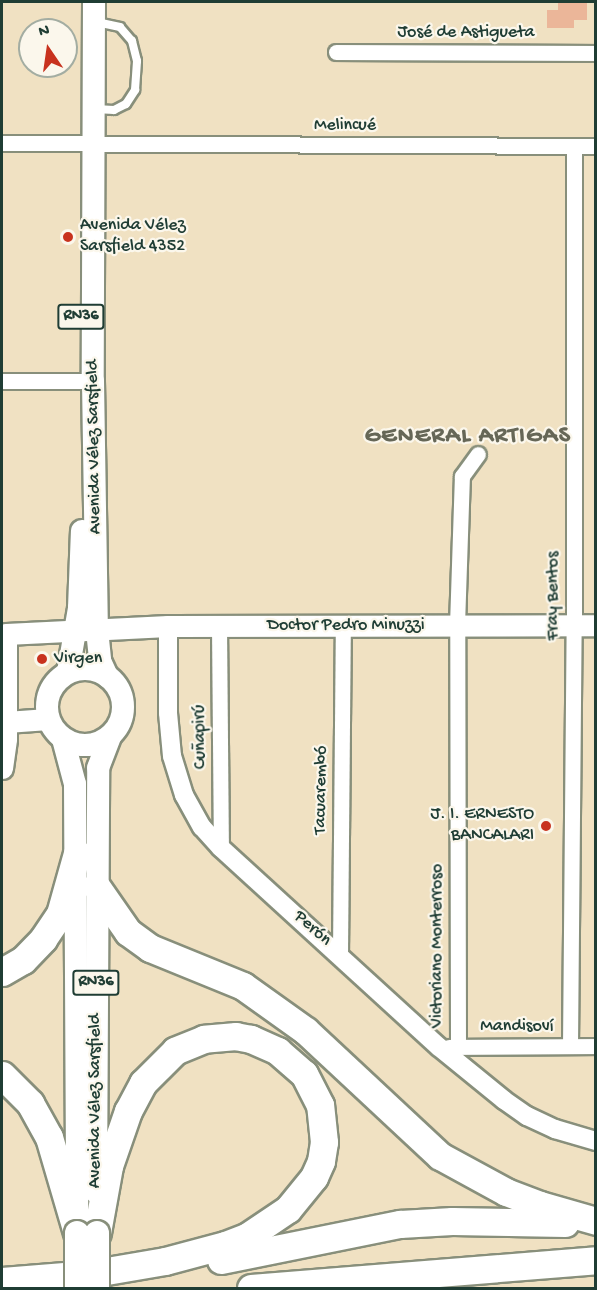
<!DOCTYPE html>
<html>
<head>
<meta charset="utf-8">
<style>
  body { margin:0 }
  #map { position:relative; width:597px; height:1290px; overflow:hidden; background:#f0e1c2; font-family:"Gochi Hand",sans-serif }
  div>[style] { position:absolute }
  .building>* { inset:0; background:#ebb699 }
  .roads { filter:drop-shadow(2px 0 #888f7b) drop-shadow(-2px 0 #888f7b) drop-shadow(0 2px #888f7b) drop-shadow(0 -2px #888f7b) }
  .service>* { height:8px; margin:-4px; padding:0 4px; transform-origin:4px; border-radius:4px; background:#fff }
  .minor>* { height:15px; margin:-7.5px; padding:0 7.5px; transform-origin:7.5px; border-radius:7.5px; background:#fff }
  .tertiary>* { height:18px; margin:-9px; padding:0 9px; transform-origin:9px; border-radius:9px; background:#fff }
  .secondary>* { height:21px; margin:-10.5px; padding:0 10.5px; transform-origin:10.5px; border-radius:10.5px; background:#fff }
  .primary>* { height:22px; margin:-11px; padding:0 11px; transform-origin:11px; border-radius:11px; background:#fff }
  .primary>.ring { margin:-11px; padding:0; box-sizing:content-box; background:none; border:22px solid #fff; border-radius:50% }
  .motorway>* { height:27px; margin:-13.5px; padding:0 13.5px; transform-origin:13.5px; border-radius:13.5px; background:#fff }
  .bridges { filter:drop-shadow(2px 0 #888f7b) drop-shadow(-2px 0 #888f7b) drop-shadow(0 2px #888f7b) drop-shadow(0 -2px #888f7b) }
  .trunk-bridge>* { height:24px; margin:-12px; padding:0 12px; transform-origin:12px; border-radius:12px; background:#fff }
  .dots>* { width:16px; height:16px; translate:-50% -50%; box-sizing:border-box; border:3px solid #fbf7ec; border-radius:50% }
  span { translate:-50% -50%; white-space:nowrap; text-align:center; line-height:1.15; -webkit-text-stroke:4.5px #fbf7ec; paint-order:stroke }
  .shield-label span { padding:2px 4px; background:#fbf7ec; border:2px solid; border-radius:4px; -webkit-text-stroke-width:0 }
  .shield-label { font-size:16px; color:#1f3d34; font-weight:700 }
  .street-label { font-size:18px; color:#1f3d34 }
  .poi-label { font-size:18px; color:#1f3d34 }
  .left { translate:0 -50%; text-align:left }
  .right { translate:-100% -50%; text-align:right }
  .district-label { font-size:24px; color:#666757; font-weight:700; letter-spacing:1.5px }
  .frame { position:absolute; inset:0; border:3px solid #1f3d34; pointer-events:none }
  .north { position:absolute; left:18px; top:18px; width:60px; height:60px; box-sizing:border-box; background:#fbf7ec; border:2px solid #a3ada2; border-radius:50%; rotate:347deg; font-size:16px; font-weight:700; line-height:24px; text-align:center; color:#1f3d34 }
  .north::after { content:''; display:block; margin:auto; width:21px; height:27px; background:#c8321e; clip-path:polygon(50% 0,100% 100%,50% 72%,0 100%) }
</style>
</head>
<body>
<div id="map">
  <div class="building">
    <div style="clip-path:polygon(558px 2px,587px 2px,587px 20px,574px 20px,574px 28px,547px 28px,547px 10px,558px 10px)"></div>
  </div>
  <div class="roads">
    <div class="service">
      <div style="left:95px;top:109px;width:19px;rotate:3deg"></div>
      <div style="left:114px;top:110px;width:13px;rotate:-27deg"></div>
      <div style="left:126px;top:104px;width:17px;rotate:-57deg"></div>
      <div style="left:135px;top:90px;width:29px;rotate:-86deg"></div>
      <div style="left:137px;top:61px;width:21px;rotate:-104deg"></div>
      <div style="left:132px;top:41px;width:18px;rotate:-131deg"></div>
      <div style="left:120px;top:27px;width:24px;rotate:-168deg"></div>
    </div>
    <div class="minor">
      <div style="left:336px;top:52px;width:260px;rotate:0.2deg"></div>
      <div style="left:2px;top:143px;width:594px;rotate:0.29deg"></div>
      <div style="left:2px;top:381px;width:79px"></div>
      <div style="left:219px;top:626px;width:222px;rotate:89.5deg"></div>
      <div style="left:340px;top:954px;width:328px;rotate:-89.5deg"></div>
      <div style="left:570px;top:1046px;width:421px;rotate:-89.5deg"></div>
      <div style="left:574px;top:625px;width:479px;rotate:-90deg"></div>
      <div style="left:449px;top:1047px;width:147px;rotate:-0.4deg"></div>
      <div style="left:458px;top:1047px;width:422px;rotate:-90.1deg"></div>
      <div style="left:457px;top:625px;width:149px;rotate:-88.1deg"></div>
      <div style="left:462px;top:476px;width:27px;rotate:-54deg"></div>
    </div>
    <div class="tertiary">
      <div style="left:168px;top:626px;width:87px;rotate:90deg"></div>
      <div style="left:168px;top:713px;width:43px;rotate:84.7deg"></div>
      <div style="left:172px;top:756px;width:41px;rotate:72.9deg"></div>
      <div style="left:184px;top:795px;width:37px;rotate:61deg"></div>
      <div style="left:202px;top:827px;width:28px;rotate:48deg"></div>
      <div style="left:221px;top:848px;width:295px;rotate:42.4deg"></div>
      <div style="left:439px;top:1047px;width:84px;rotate:39.2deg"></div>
      <div style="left:504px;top:1100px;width:28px;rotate:35deg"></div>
      <div style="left:527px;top:1116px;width:31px;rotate:25deg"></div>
      <div style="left:555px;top:1129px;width:43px;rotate:16.3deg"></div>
    </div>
    <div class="secondary">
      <div style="left:6px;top:722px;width:42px;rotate:-4.1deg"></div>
      <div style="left:2px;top:768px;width:30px;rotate:-82deg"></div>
      <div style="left:6px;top:738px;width:104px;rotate:-90deg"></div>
      <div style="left:6px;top:634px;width:162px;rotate:-2.8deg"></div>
      <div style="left:168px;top:626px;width:428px;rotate:-0.1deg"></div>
    </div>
    <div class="primary">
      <div style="left:94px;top:2px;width:379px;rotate:90.2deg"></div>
      <div style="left:93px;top:381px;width:249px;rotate:89.1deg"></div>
      <div style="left:97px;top:630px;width:31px;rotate:84deg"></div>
      <div style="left:100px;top:661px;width:17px;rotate:65deg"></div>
      <div class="ring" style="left:47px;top:669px;width:54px;height:54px"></div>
      <div style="left:68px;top:672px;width:65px;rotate:-80.2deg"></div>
      <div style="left:79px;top:608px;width:77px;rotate:-87.8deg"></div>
      <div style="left:63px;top:739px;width:47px;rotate:75.1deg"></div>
      <div style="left:75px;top:784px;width:429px;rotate:89.7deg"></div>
      <div style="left:96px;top:1192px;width:424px;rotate:-89.7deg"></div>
      <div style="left:98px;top:768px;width:34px;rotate:-69deg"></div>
    </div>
    <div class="motorway">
      <div style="left:96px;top:886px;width:56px;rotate:55.2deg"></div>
      <div style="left:128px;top:932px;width:27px;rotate:36deg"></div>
      <div style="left:150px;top:948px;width:100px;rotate:22.2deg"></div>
      <div style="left:243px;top:986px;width:77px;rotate:35.5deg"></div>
      <div style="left:306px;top:1031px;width:183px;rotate:43deg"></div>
      <div style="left:440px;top:1156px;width:75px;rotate:28.6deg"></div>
      <div style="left:506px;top:1192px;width:36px;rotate:21deg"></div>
      <div style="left:540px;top:1205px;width:58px;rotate:15.9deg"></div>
      <div style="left:2px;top:972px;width:24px;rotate:-30deg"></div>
      <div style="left:23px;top:960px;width:29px;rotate:-46deg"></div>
      <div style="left:43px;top:939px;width:30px;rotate:-56deg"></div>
      <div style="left:60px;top:914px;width:63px;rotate:-74.4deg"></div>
      <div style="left:2px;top:1075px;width:40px;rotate:45deg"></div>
      <div style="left:30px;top:1103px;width:39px;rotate:61deg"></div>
      <div style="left:49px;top:1137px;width:100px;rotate:73.7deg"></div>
      <div style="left:221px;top:1260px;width:183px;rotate:-11.4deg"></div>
      <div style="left:400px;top:1224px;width:52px;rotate:-3.3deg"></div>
      <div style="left:452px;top:1221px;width:113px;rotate:1deg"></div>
      <div style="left:89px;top:1274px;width:77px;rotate:-9.7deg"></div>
      <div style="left:165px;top:1261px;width:62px;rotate:-14.9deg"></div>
      <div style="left:225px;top:1245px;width:25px;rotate:-21deg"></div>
      <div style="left:248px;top:1236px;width:48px;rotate:-34deg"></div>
      <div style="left:288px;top:1209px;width:41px;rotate:-50.9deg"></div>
      <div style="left:314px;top:1177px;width:17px;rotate:-66deg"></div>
      <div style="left:321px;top:1161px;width:19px;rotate:-81deg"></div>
      <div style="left:324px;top:1142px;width:37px;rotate:-96deg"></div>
      <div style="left:320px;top:1105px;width:35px;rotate:-117deg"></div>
      <div style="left:304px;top:1074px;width:35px;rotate:-139deg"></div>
      <div style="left:278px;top:1051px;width:30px;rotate:-156deg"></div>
      <div style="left:251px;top:1039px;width:15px;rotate:-169deg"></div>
      <div style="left:236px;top:1036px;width:32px;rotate:175deg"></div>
      <div style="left:204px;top:1039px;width:31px;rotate:158deg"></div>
      <div style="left:175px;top:1051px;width:45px;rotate:135deg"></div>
      <div style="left:143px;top:1083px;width:32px;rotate:118deg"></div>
      <div style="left:128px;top:1111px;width:58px;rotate:109.1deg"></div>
      <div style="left:109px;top:1166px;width:68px;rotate:100.2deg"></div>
      <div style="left:2px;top:1281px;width:100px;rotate:-4.6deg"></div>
      <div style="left:251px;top:1288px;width:346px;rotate:-4.6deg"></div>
    </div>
  </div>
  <div class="bridges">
    <div class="trunk-bridge">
      <div style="left:77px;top:1233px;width:55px;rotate:90deg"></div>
      <div style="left:97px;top:1288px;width:55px;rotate:-90deg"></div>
    </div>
  </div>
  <div class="dots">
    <div style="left:68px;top:237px;background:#c8321e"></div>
    <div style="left:42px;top:659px;background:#c8321e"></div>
    <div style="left:546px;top:826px;background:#c8321e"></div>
  </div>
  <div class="shield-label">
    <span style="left:81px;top:317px">RN36</span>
    <span style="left:96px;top:983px">RN36</span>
  </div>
  <div class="street-label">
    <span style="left:466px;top:33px">José de Astigueta</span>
    <span style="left:345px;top:126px">Melincué</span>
    <span style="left:95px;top:447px;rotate:-91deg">Avenida Vélez Sarsfield</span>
    <span style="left:554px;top:596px;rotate:-90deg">Fray Bentos</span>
    <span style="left:346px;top:626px">Doctor Pedro Minuzzi</span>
    <span style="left:201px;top:737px;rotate:-91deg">Cuñapirú</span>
    <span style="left:322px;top:790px;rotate:-89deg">Tacuarembó</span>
    <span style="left:312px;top:929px;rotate:42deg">Perón</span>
    <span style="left:438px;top:946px;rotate:-90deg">Victoriano Monterroso</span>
    <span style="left:517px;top:1027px">Mandisoví</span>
    <span style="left:96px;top:1101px;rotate:-90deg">Avenida Vélez Sarsfield</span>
  </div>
  <div class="poi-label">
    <span class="left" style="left:80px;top:237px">Avenida Vélez<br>Sarsfield 4352</span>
    <span class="left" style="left:54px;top:659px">Virgen</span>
    <span class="right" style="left:534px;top:826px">J. I. ERNESTO<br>BANCALARI</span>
  </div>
  <div class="district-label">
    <span style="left:468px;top:437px">GENERAL ARTIGAS</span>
  </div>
  <div class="frame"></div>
  <div class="north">N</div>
</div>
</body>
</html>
